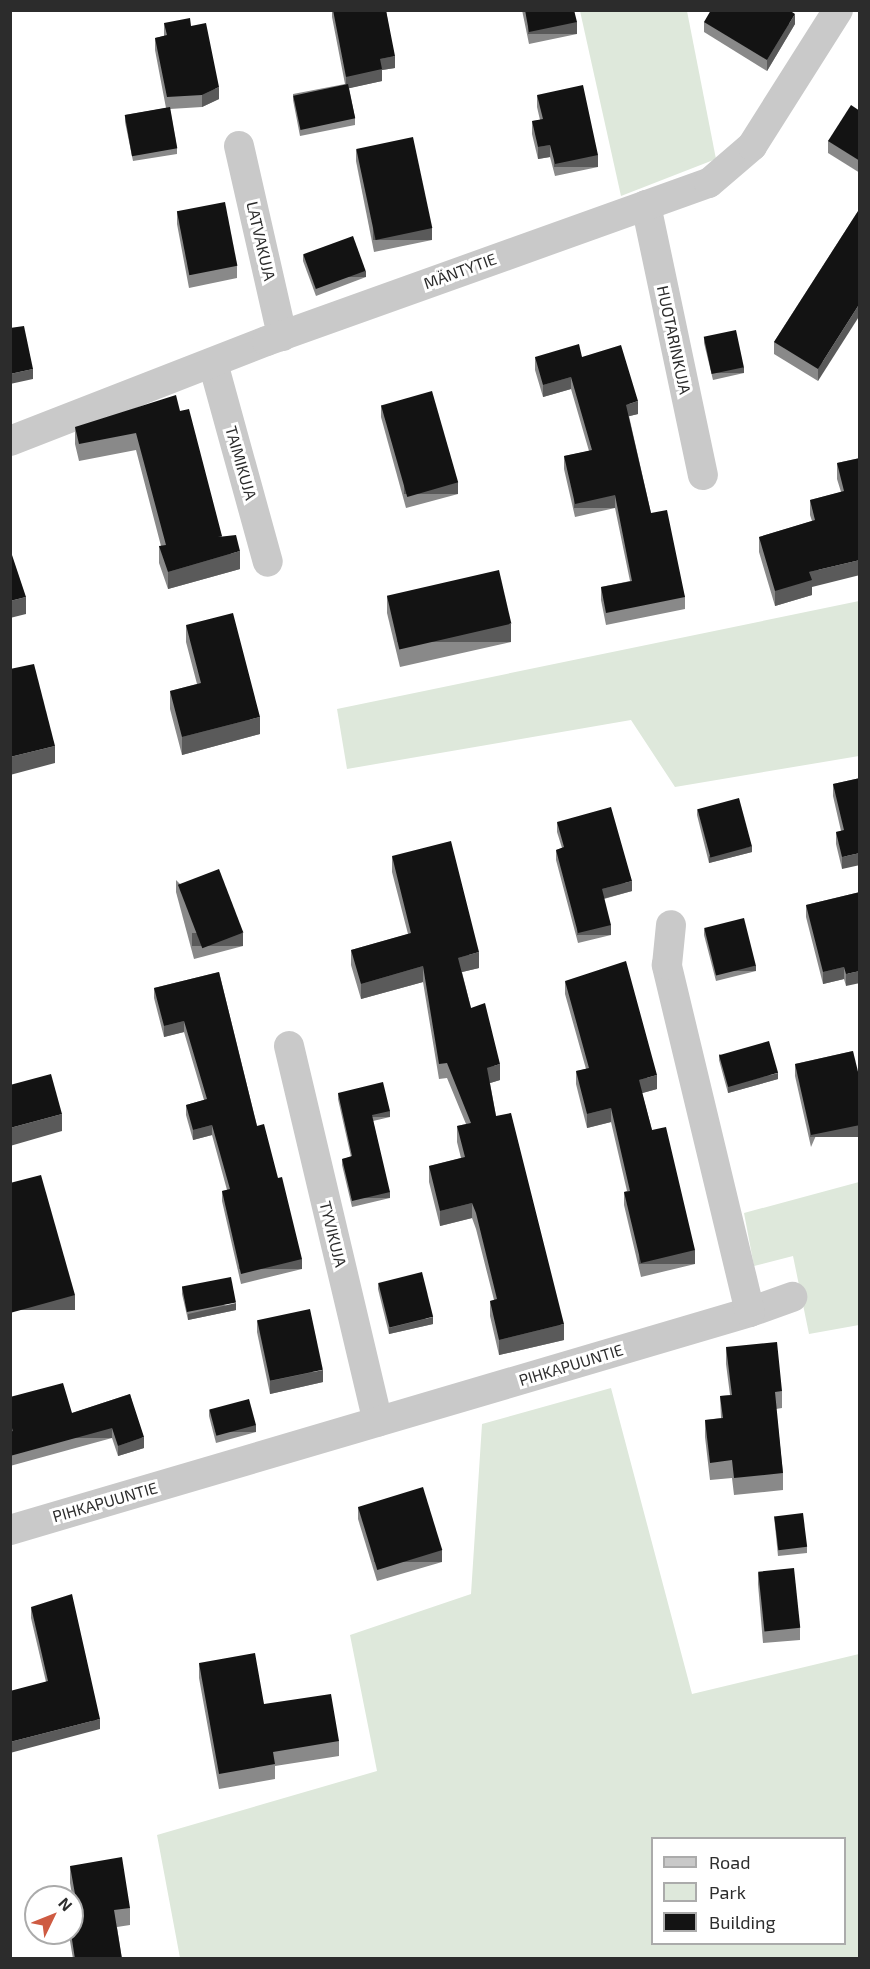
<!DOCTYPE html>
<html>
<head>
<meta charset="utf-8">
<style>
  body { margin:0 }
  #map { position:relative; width:870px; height:1969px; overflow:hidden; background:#fff; font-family:"Exo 2",sans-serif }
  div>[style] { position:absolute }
  .green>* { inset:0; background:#dee8db }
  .street>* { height:30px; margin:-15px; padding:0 15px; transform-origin:15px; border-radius:15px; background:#c9c9c9 }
  .wall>* { inset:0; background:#898989 }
  .shaded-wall>* { inset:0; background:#5a5a5a; transform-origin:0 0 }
  .building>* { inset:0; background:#131313; transform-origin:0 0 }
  span { translate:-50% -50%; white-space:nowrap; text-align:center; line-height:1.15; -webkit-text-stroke:6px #fff; paint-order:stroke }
  .street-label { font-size:16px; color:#2c2c2c }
  .frame { position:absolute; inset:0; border:12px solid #2c2c2c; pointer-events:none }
  .legend { position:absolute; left:651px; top:1837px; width:195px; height:108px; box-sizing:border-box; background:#fff; border:2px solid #ababab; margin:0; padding:8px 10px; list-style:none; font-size:18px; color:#2c2c2c }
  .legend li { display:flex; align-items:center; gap:12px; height:30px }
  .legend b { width:30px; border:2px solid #ababab }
  .north { position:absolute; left:24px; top:1885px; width:60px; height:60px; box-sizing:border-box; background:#fff; border:2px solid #ababab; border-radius:50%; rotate:47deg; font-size:16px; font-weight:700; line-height:24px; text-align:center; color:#2c2c2c }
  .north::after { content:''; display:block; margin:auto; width:21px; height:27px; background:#ce5b42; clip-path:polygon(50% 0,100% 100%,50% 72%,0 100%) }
</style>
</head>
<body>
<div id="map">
  <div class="green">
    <div style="clip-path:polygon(580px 11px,687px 11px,716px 159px,621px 196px)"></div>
    <div style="clip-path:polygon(859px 601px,859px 756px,675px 787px,631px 720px,347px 769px,337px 709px)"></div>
    <div style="clip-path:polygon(859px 1182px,859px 1325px,809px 1334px,793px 1256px,754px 1266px,744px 1213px)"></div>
    <div style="clip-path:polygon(evenodd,611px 1388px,692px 1694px,859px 1654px,859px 1958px,180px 1958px,157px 1835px,377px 1771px,350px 1635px,471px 1594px,482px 1424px,611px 1388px,652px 1838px,844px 1838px,844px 1944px,652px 1944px,652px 1838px)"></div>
  </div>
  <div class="street">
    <div style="left:239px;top:146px;width:195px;rotate:77.2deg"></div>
    <div style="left:646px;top:205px;width:276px;rotate:78.1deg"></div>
    <div style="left:213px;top:363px;width:206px;rotate:74.6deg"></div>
    <div style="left:10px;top:441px;width:276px;rotate:-21.3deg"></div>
    <div style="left:267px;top:341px;width:469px;rotate:-19.7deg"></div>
    <div style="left:709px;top:183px;width:57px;rotate:-40.7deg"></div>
    <div style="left:752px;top:146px;width:161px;rotate:-57.7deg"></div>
    <div style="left:289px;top:1046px;width:386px;rotate:76.7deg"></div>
    <div style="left:750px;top:1312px;width:45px;rotate:-19.7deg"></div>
    <div style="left:10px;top:1530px;width:771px;rotate:-16.41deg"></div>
    <div style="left:750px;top:1312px;width:357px;rotate:-103.5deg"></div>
    <div style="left:667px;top:965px;width:40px;rotate:-84.3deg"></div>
  </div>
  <div class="wall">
    <div style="clip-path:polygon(332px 10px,386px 10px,395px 68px,382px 70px,382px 81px,349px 88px,355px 118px,355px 125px,300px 136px,293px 100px,293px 94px,345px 84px,332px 17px)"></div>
    <div style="clip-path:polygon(522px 10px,574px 10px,577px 34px,529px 44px)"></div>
    <div style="clip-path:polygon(704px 22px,795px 24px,767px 71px,704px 32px)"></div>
    <div style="clip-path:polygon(164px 23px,191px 26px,219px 99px,202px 107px,170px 109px,177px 148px,177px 154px,133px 161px,125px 122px,125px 115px,166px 108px,155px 50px,155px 38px,164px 36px)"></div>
    <div style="clip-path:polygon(537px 95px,598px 167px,555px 176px,550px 157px,538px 159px,532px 134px,532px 121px,540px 120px,537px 107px)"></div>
    <div style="clip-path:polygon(860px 111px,860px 173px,828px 153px,828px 141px)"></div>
    <div style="clip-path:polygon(356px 149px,432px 240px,374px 252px,356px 161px)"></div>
    <div style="clip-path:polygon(860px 208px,818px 381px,774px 354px,774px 342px)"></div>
    <div style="clip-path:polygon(177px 211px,237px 266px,237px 278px,189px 288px,177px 224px)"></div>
    <div style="clip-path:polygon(303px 255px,366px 277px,316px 296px,303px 261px)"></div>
    <div style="clip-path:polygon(704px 337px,744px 373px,713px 380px,704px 343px)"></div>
    <div style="clip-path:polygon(535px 357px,582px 357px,638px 414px,629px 416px,651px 513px,685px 597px,685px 609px,606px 625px,601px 600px,601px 587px,630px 581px,615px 508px,575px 517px,564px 469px,564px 456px,589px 451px,571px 389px,543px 397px,535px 370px)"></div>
    <div style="clip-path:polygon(381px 405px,458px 494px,406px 508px,381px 417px)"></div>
    <div style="clip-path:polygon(180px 411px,222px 537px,240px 569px,168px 589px,159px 563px,159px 546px,161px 546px,136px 450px,79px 461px,75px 444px,75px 427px)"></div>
    <div style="clip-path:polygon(860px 458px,812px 587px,812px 595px,775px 606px,759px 552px,759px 537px,812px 521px,810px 515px,810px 500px,841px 492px,837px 479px,837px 463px)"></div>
    <div style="clip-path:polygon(387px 596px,511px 642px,400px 667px,387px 613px)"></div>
    <div style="clip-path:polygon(186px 625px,260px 734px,182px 755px,170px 709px,170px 691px,197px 684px,186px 642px)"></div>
    <div style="clip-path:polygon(860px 778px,842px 869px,836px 844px,836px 832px,841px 831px,833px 796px,833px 784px)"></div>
    <div style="clip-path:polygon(697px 809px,752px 852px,709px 863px,697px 815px)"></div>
    <div style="clip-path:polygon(557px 822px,632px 891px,604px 899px,611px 935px,578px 943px,556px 860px,556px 850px,562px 848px,557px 832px)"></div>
    <div style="clip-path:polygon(392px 856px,479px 968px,462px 972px,471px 1008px,500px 1080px,490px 1083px,496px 1116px,564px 1340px,499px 1355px,490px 1316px,490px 1301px,494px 1300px,476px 1229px,472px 1218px,440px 1226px,429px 1182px,429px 1166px,461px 1158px,457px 1142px,457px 1126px,466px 1124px,447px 1078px,439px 1079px,423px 982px,361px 999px,351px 965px,351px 950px,408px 934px,392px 872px)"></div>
    <div style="clip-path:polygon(176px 880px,243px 946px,194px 959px,176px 892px)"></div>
    <div style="clip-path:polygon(860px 892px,846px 986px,844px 979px,823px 984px,806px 917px,806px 905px)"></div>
    <div style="clip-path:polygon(704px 929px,756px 971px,716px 981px,704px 935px)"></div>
    <div style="clip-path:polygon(219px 972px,257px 1126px,302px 1269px,241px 1284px,222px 1201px,222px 1191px,227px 1190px,212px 1135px,193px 1140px,186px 1115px,186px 1105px,204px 1100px,184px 1032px,164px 1037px,154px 998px,154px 988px)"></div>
    <div style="clip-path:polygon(565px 981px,657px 1089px,642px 1093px,652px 1130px,695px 1264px,641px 1277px,624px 1205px,624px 1192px,627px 1191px,611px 1122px,587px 1128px,576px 1084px,576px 1071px,586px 1069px,565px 994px)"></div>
    <div style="clip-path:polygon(853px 1051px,811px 1147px,795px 1076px,795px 1064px)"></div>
    <div style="clip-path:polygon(719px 1054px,778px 1079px,728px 1093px,719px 1060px)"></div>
    <div style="clip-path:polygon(338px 1093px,390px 1117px,373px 1121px,390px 1198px,352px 1207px,342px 1165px,342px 1159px,351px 1157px,338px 1099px)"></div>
    <div style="clip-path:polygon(378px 1283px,433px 1324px,389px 1334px,378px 1289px)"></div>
    <div style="clip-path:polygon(182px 1287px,236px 1310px,188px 1320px,182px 1294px)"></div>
    <div style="clip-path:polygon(257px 1320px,323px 1382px,270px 1394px,257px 1332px)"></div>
    <div style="clip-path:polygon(726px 1347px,782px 1391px,782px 1408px,776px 1409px,783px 1473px,783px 1490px,734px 1495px,732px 1478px,710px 1480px,705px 1437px,705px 1420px,721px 1418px,720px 1396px,730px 1395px,726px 1364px)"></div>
    <div style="clip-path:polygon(130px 1394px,144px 1448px,118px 1456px,112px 1438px,10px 1466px,10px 1397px,72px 1413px)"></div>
    <div style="clip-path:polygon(209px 1410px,256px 1432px,216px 1443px,209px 1416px)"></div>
    <div style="clip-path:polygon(358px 1507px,442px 1562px,377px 1581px,358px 1519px)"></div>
    <div style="clip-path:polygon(774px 1516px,807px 1547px,807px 1553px,778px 1556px)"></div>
    <div style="clip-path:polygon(758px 1572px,800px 1628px,800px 1640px,763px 1643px,758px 1584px)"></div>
    <div style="clip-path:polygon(31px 1607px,100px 1729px,46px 1682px,31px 1618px)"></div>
    <div style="clip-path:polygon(199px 1663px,264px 1704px,339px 1741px,339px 1756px,275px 1766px,275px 1779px,219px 1789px,199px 1678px)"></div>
    <div style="clip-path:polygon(70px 1866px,130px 1908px,130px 1925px,117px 1927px,122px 1959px,73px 1959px,70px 1941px,70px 1933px,72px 1933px,77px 1923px,70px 1883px)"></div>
  </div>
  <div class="shaded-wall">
    <div style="clip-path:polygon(795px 14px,795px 24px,767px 71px,767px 60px)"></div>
    <div style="left:577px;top:22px;width:12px;height:49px;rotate:90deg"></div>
    <div style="clip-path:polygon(395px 56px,395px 68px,382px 70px,382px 81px,346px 89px,346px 77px,380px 59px)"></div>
    <div style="clip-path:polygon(219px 87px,219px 99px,202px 107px,202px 95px)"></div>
    <div style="clip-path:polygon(550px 145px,550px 157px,538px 159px,538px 147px)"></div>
    <div style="left:598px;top:155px;width:12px;height:44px;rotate:90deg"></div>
    <div style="left:432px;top:228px;width:12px;height:59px;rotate:90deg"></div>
    <div style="left:366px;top:271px;width:6px;height:53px;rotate:90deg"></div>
    <div style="clip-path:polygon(860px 303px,860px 315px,818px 381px,818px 369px)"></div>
    <div style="left:744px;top:367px;width:6px;height:32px;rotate:90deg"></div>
    <div style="clip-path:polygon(33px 369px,33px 379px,10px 384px,10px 374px)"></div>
    <div style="clip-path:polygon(571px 377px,571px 389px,543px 397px,543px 385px)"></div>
    <div style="clip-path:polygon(638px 401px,638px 414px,626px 417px,626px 405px)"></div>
    <div style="left:458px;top:482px;width:12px;height:54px;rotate:90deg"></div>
    <div style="left:615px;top:495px;width:13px;height:41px;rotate:90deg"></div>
    <div style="clip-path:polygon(240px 551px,240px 569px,168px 589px,168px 572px)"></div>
    <div style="clip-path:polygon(860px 560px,860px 575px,812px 587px,812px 595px,775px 606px,775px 591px,809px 572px)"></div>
    <div style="clip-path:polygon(26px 597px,26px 614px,10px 618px,10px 601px)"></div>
    <div style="left:511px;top:624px;width:18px;height:114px;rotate:90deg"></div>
    <div style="clip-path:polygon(260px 717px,260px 734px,182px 755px,182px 737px)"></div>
    <div style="clip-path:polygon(55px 746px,55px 763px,10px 775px,10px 757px)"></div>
    <div style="clip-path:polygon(752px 846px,752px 852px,709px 863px,709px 856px)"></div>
    <div style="clip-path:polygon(860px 853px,860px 865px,842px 869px,842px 857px)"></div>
    <div style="clip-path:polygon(632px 881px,632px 891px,602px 899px,602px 889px)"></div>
    <div style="left:611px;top:925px;width:10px;height:34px;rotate:90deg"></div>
    <div style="left:243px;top:933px;width:13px;height:51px;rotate:90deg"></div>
    <div style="clip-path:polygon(479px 952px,479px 968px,458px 973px,458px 958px)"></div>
    <div style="left:756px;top:965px;width:6px;height:41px;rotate:90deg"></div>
    <div style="clip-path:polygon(423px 966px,423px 982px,361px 999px,361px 984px)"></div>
    <div style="clip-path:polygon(844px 967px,844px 979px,823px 984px,823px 972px)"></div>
    <div style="clip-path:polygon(860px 971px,860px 983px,846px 986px,846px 974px)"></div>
    <div style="clip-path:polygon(184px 1021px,184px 1032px,164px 1037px,164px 1026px)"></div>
    <div style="clip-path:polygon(500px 1064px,500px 1080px,487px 1084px,487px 1068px)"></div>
    <div style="clip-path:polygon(778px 1073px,778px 1079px,728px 1093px,728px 1086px)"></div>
    <div style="clip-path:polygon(657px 1075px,657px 1089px,639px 1094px,639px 1080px)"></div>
    <div style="clip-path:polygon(611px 1108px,611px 1122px,587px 1128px,587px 1114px)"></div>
    <div style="left:390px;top:1111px;width:6px;height:18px;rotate:90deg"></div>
    <div style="clip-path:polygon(62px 1114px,62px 1131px,10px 1146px,10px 1128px)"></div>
    <div style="clip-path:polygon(212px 1125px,212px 1135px,193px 1140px,193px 1130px)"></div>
    <div style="left:860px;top:1125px;width:12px;height:50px;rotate:90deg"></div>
    <div style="left:390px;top:1192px;width:6px;height:39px;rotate:90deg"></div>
    <div style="clip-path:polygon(472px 1203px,472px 1218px,440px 1226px,440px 1211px)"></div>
    <div style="left:695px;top:1250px;width:14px;height:56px;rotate:90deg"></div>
    <div style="left:302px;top:1259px;width:10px;height:63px;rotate:90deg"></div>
    <div style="left:75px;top:1295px;width:15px;height:67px;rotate:90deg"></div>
    <div style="clip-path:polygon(236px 1303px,236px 1310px,188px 1320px,188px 1314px)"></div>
    <div style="clip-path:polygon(433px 1317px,433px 1324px,389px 1334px,389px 1328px)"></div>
    <div style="clip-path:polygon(564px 1324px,564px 1340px,499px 1355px,499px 1340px)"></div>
    <div style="clip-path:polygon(323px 1370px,323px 1382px,270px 1394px,270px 1381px)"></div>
    <div style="left:256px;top:1425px;width:7px;height:41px;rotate:90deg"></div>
    <div style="left:112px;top:1428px;width:10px;height:106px;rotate:90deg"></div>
    <div style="clip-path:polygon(144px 1437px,144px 1448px,118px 1456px,118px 1446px)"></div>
    <div style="left:442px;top:1550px;width:12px;height:68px;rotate:90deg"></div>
    <div style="clip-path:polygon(100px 1719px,100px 1729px,10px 1753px,10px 1742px)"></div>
  </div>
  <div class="building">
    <div style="clip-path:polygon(333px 10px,386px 10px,395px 56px,380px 59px,382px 69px,346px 77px)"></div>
    <div style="clip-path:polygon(525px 10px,574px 10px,577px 22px,529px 32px)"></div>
    <div style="clip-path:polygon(711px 10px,789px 10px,795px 14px,767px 60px,704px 22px)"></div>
    <div style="clip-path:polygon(190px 18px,191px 26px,206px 23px,219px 87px,202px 95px,167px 97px,155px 38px,167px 35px,164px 23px)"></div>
    <div style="left:348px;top:84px;width:35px;height:56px;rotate:78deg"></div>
    <div style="clip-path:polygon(583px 85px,598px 155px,555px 164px,550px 145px,538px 147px,532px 121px,543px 119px,537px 95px)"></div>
    <div style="clip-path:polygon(851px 105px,860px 111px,860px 161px,828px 141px)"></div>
    <div style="left:170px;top:107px;width:42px;height:46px;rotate:80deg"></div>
    <div style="left:413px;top:137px;width:93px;height:58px;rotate:78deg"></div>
    <div style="left:225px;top:202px;width:65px;height:49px;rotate:79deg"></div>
    <div style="clip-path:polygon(860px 208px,860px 303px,818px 369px,774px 342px)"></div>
    <div style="left:353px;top:236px;width:37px;height:53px;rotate:70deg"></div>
    <div style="clip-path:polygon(24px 326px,33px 369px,10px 374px,10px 328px)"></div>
    <div style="left:736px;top:330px;width:38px;height:33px;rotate:78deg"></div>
    <div style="clip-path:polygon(579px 344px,582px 357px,621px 345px,638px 401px,626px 405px,651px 513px,667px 510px,685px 597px,606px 613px,601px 587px,632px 581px,615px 495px,575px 504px,564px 456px,592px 450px,571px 377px,543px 385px,535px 357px)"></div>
    <div style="left:432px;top:391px;width:95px;height:53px;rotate:74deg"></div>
    <div style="clip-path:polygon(176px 395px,180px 411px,189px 409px,222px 536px,218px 537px,236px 535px,240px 551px,168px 572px,159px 546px,166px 545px,136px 433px,79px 444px,75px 427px)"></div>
    <div style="clip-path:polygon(860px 458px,860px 560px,809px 572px,812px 580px,775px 591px,759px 537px,815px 520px,810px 500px,844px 491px,837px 463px)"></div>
    <div style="clip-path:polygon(10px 549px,26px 597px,10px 601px)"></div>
    <div style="left:499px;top:570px;width:55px;height:115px;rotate:77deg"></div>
    <div style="clip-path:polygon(233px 613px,260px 717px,182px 737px,170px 691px,201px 683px,186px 625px)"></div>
    <div style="clip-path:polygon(34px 664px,55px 746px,10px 757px,10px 669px)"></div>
    <div style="clip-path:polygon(860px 778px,860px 853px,842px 857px,836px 832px,844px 830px,833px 784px)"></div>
    <div style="left:739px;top:798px;width:50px;height:43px;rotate:75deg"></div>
    <div style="clip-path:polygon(611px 807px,632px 881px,602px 889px,611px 925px,578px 933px,556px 850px,564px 847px,557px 822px)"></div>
    <div style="clip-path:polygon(451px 841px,479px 952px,458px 958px,471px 1008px,485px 1003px,500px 1064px,487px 1068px,496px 1116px,511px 1113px,564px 1324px,499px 1340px,490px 1301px,497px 1299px,476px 1213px,472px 1203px,440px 1211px,429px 1166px,465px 1157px,457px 1126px,471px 1123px,447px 1063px,439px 1064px,423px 966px,361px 984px,351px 950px,411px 933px,392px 856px)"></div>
    <div style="left:219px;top:869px;width:68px;height:44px;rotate:69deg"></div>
    <div style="clip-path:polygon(860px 892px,860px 971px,846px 974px,844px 967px,823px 972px,806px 905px)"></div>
    <div style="left:744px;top:918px;width:49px;height:41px;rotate:76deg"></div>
    <div style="clip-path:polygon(626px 961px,657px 1075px,639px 1080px,652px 1130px,666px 1127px,695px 1250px,641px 1263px,624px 1192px,630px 1191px,611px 1108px,587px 1114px,576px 1071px,589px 1068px,565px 981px)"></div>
    <div style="clip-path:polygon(219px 972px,257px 1126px,264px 1124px,278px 1178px,282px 1177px,302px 1259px,241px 1274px,222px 1191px,230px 1189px,212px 1125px,193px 1130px,186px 1105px,207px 1099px,184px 1021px,164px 1026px,154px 988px)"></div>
    <div style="left:769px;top:1041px;width:33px;height:52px;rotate:74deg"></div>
    <div style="clip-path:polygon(853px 1051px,860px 1080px,860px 1125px,811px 1135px,795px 1064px)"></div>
    <div style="clip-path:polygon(51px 1074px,62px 1114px,10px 1128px,10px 1085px)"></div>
    <div style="clip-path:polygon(383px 1082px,390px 1111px,372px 1115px,390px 1192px,352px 1201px,342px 1159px,352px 1156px,338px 1093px)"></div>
    <div style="clip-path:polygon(41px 1175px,75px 1295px,10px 1313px,10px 1183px)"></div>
    <div style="left:422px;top:1272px;width:46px;height:45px;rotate:76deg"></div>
    <div style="left:231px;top:1277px;width:26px;height:50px;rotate:79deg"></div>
    <div style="left:310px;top:1309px;width:62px;height:54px;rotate:78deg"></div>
    <div style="clip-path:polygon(777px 1342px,782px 1391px,775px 1392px,783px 1473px,734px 1478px,732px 1460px,710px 1463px,705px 1420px,723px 1418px,720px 1396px,732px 1395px,726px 1347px)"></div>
    <div style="clip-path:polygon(63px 1383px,72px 1413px,130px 1394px,144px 1437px,118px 1446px,112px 1428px,10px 1456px,10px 1432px,13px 1431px,10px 1422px,10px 1397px)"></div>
    <div style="left:249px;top:1399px;width:27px;height:41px;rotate:75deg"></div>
    <div style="left:423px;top:1487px;width:66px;height:68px;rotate:73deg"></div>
    <div style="left:803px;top:1513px;width:34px;height:29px;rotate:83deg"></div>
    <div style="left:794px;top:1568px;width:60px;height:36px;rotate:84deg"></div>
    <div style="clip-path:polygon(72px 1594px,100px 1719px,10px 1742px,10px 1691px,48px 1681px,31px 1607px)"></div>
    <div style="clip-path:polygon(255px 1653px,264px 1704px,331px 1694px,339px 1741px,273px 1752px,275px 1764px,219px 1774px,199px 1663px)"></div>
    <div style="clip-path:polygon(122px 1857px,130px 1908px,114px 1910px,122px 1959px,75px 1959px,71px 1933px,72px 1933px,72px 1924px,80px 1922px,70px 1866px)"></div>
  </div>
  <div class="street-label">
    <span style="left:261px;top:241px;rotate:77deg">LATVAKUJA</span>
    <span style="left:460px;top:271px;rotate:-20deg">MÄNTYTIE</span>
    <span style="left:674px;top:340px;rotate:78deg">HUOTARINKUJA</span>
    <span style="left:241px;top:463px;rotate:74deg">TAIMIKUJA</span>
    <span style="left:333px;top:1234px;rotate:76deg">TYVIKUJA</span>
    <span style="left:571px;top:1365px;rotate:-17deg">PIHKAPUUNTIE</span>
    <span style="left:105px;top:1502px;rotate:-16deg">PIHKAPUUNTIE</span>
  </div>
  <div class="frame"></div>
  <ul class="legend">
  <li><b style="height:8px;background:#c9c9c9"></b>Road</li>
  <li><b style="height:16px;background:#dee8db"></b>Park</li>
  <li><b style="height:16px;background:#131313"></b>Building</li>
  </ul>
  <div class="north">N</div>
</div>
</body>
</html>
